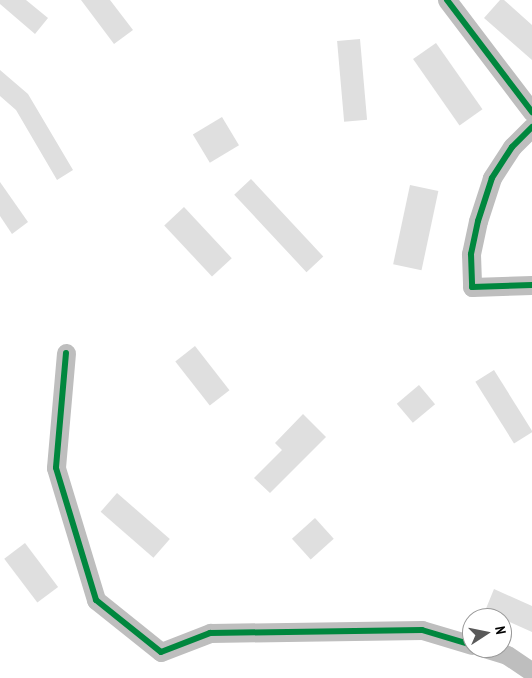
<!DOCTYPE html>
<html>
<head>
<meta charset="utf-8">
<style>
  body { margin:0 }
  #map { position:relative; width:532px; height:678px; overflow:hidden; background:#fff; font-family:"PT Sans Narrow",sans-serif }
  div>[style] { position:absolute }
  .building>* { inset:0; background:#dfdfdf; transform-origin:0 0 }
  .minor>* { height:19px; margin:-9.5px; padding:0 9.5px; transform-origin:9.5px; border-radius:9.5px; background:#bebebe }
  .cycleway>* { height:6px; margin:-3px; padding:0 3px; transform-origin:3px; border-radius:3px; background:#00873e }
  span { translate:-50% -50%; white-space:nowrap; text-align:center; line-height:1.15; -webkit-text-stroke:4px #fff; paint-order:stroke }
  .north { position:absolute; left:462px; top:608px; width:50px; height:50px; box-sizing:border-box; background:#fff; border:1px solid #999; border-radius:50%; rotate:79deg; font-size:14px; font-weight:700; line-height:20px; text-align:center; color:#000 }
  .north::after { content:''; display:block; margin:auto; width:18px; height:22px; background:#595959; clip-path:polygon(50% 0,100% 100%,50% 72%,0 100%) }
</style>
</head>
<body>
<div id="map">
  <div class="building">
    <div style="clip-path:polygon(0 0,26px 0,48px 18px,35px 34px,0 4px)"></div>
    <div style="clip-path:polygon(81px 0,110px 0,133px 30px,114px 44px)"></div>
    <div style="clip-path:polygon(500px 0,504px 0,532px 25px,532px 60px,484px 18px)"></div>
    <div style="left:360px;top:39px;width:81px;height:23px;rotate:85deg"></div>
    <div style="left:436px;top:43px;width:81px;height:28px;rotate:55deg"></div>
    <div style="clip-path:polygon(0 70px,28px 94px,73px 170px,57px 180px,16px 110px,0 96px)"></div>
    <div style="left:222px;top:117px;width:33px;height:34px;rotate:59deg"></div>
    <div style="left:251px;top:179px;width:106px;height:23px;rotate:47deg"></div>
    <div style="clip-path:polygon(0 182px,28px 222px,12px 234px,0 216px)"></div>
    <div style="left:410px;top:185px;width:29px;height:81px;rotate:12deg"></div>
    <div style="left:184px;top:207px;width:70px;height:27px;rotate:47deg"></div>
    <div style="left:195px;top:346px;width:56px;height:25px;rotate:52deg"></div>
    <div style="left:494px;top:370px;width:73px;height:22px;rotate:58deg"></div>
    <div style="left:419px;top:385px;width:25px;height:29px;rotate:50deg"></div>
    <div style="clip-path:polygon(303px 414px,326px 437px,270px 493px,254px 478px,282px 450px,275px 443px)"></div>
    <div style="left:117px;top:493px;width:70px;height:25px;rotate:41deg"></div>
    <div style="left:315px;top:518px;width:28px;height:31px;rotate:48deg"></div>
    <div style="left:25px;top:543px;width:55px;height:26px;rotate:53deg"></div>
    <div style="clip-path:polygon(494px 589px,532px 606px,532px 632px,485px 611px)"></div>
  </div>
  <div class="minor">
    <div style="left:447px;top:0;width:141px;rotate:52.8deg"></div>
    <div style="left:532px;top:127px;width:28px;rotate:135deg"></div>
    <div style="left:512px;top:147px;width:37px;rotate:123deg"></div>
    <div style="left:492px;top:178px;width:45px;rotate:108deg"></div>
    <div style="left:478px;top:221px;width:34px;rotate:102deg"></div>
    <div style="left:471px;top:254px;width:33px;rotate:88deg"></div>
    <div style="left:472px;top:287px;width:60px;rotate:-1.9deg"></div>
    <div style="left:66px;top:353px;width:115px;rotate:95deg"></div>
    <div style="left:56px;top:468px;width:138px;rotate:73.1deg"></div>
    <div style="left:96px;top:600px;width:83px;rotate:38.7deg"></div>
    <div style="left:161px;top:652px;width:53px;rotate:-21.2deg"></div>
    <div style="left:210px;top:633px;width:212px;rotate:-0.8deg"></div>
    <div style="left:422px;top:630px;width:52px;rotate:16.7deg"></div>
    <div style="left:484px;top:648px;width:24px;rotate:17deg"></div>
    <div style="left:507px;top:655px;width:30px;rotate:34deg"></div>
  </div>
  <div class="cycleway">
    <div style="left:447px;top:0;width:141px;rotate:52.8deg"></div>
    <div style="left:532px;top:127px;width:28px;rotate:135deg"></div>
    <div style="left:512px;top:147px;width:37px;rotate:123deg"></div>
    <div style="left:492px;top:178px;width:45px;rotate:108deg"></div>
    <div style="left:478px;top:221px;width:34px;rotate:102deg"></div>
    <div style="left:471px;top:254px;width:33px;rotate:88deg"></div>
    <div style="left:472px;top:287px;width:60px;rotate:-1.9deg"></div>
    <div style="left:66px;top:353px;width:115px;rotate:95deg"></div>
    <div style="left:56px;top:468px;width:138px;rotate:73.1deg"></div>
    <div style="left:96px;top:600px;width:83px;rotate:38.7deg"></div>
    <div style="left:161px;top:652px;width:53px;rotate:-21.2deg"></div>
    <div style="left:210px;top:633px;width:212px;rotate:-0.8deg"></div>
    <div style="left:422px;top:630px;width:52px;rotate:16.7deg"></div>
  </div>
  <div class="north">N</div>
</div>
</body>
</html>
